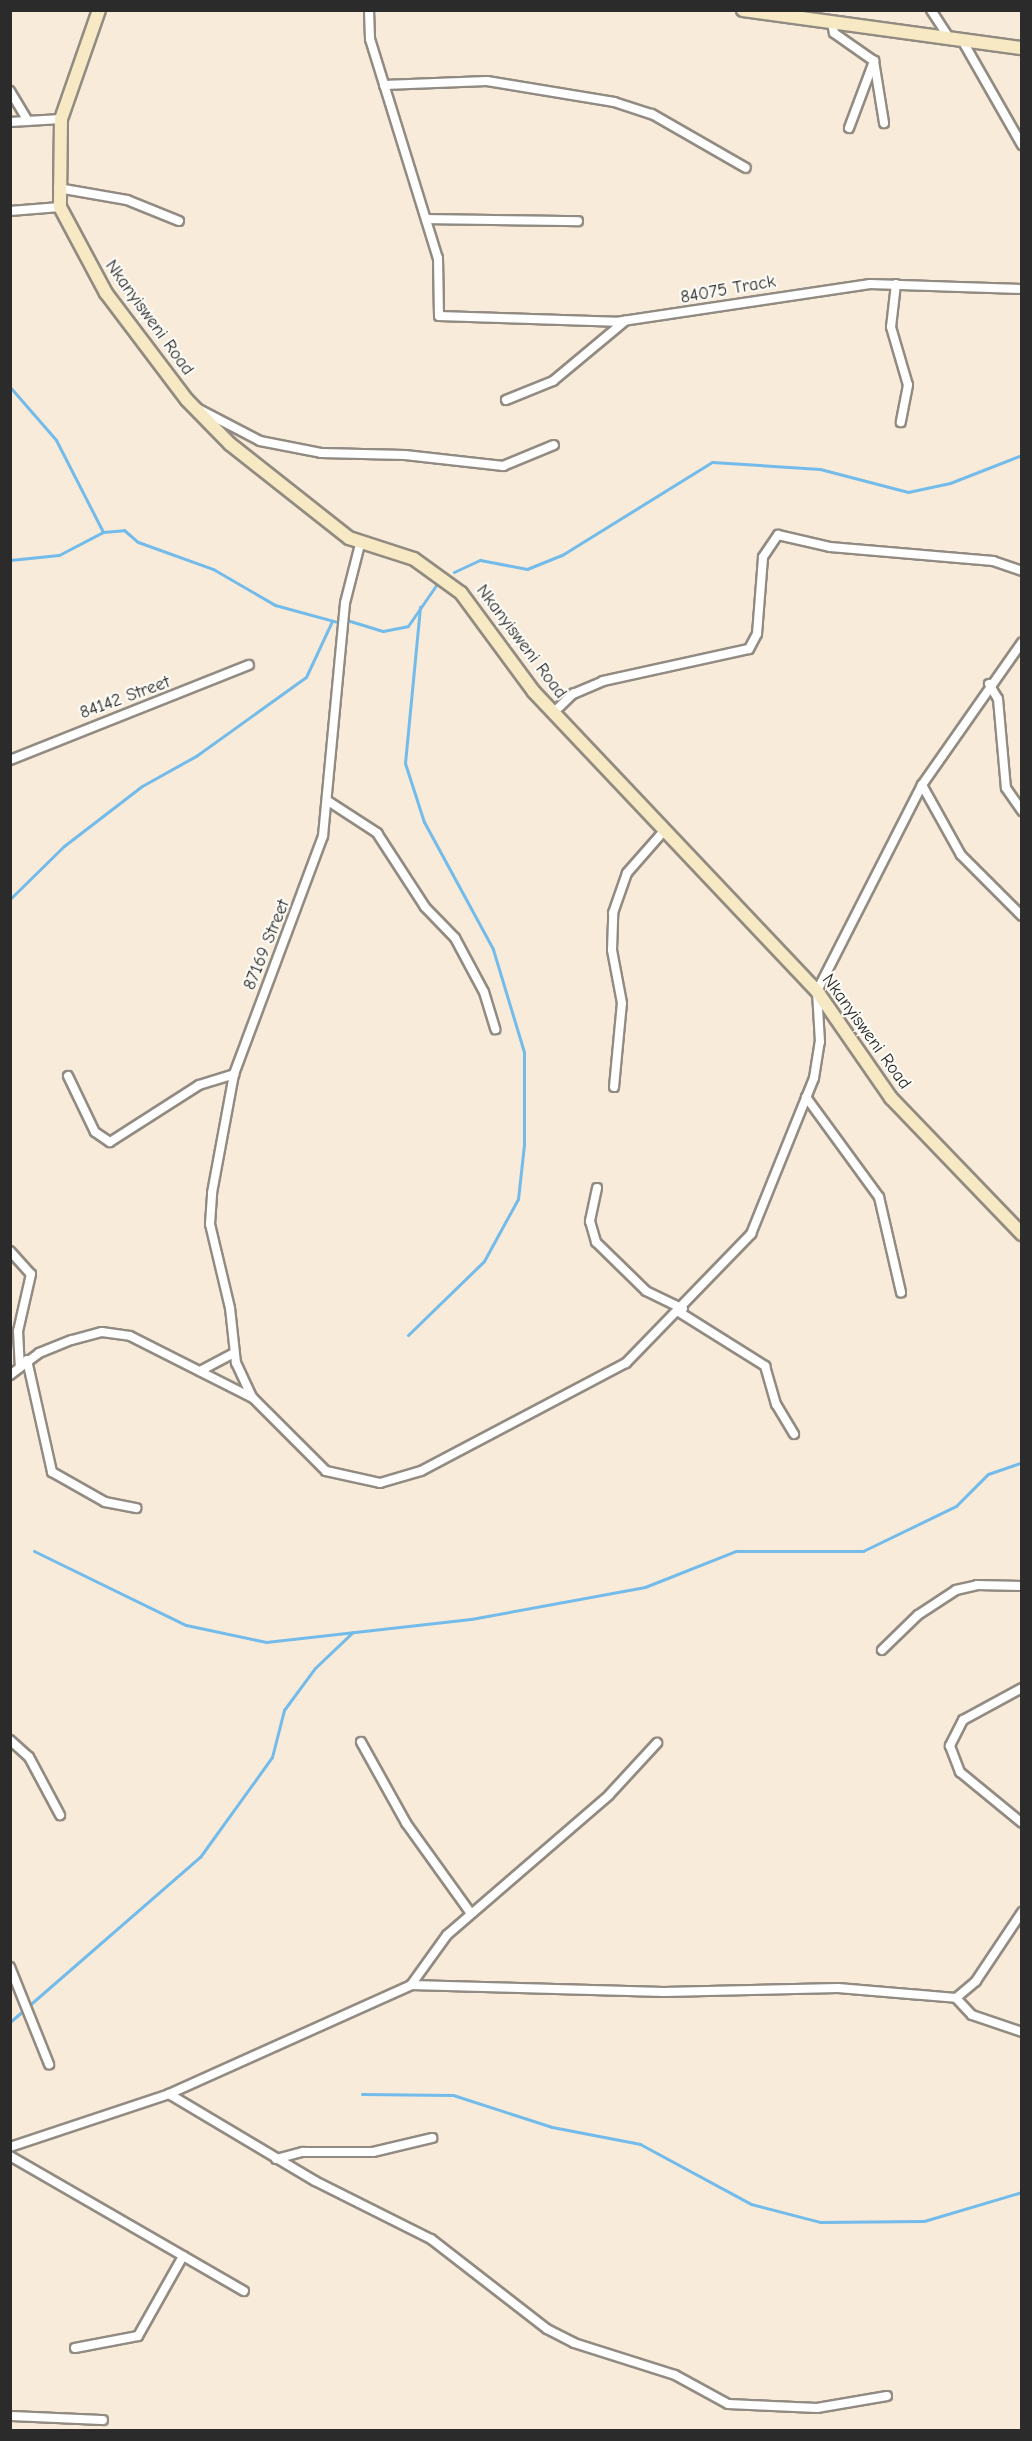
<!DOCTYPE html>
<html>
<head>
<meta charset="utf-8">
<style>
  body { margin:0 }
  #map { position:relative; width:1032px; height:2441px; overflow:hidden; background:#f8ebd9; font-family:"Comic Neue",sans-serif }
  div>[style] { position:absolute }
  .stream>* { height:3px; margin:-1.5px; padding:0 1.5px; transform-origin:1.5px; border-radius:1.5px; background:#72bbea }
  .roads { filter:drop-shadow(2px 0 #928b82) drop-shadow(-2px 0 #928b82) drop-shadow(0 2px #928b82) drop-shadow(0 -2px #928b82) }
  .street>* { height:8px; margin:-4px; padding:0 4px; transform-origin:4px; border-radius:4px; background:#fff }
  .secondary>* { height:12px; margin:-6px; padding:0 6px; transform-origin:6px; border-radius:6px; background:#f7e9c3 }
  span { translate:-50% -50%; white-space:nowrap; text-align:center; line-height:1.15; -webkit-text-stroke:4.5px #fdfcf7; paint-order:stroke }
  .street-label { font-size:18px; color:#2b2b2b }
  .frame { position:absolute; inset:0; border:12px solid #2b2b2b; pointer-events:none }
</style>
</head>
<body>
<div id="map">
  <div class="stream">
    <div style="left:10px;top:387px;width:70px;rotate:49deg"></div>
    <div style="left:56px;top:440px;width:103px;rotate:62.9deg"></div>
    <div style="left:103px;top:532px;width:21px;rotate:-5deg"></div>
    <div style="left:124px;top:530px;width:18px;rotate:41deg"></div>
    <div style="left:138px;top:542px;width:80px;rotate:19.8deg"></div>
    <div style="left:213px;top:569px;width:72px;rotate:30.1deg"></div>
    <div style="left:275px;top:605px;width:64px;rotate:15.3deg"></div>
    <div style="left:10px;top:560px;width:49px;rotate:-5.8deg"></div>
    <div style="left:59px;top:555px;width:50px;rotate:-27.6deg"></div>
    <div style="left:454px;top:572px;width:29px;rotate:-25deg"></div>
    <div style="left:480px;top:560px;width:48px;rotate:10.8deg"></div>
    <div style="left:527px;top:569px;width:38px;rotate:-22deg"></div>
    <div style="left:562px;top:555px;width:176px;rotate:-31.8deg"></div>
    <div style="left:712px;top:462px;width:108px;rotate:3.7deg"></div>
    <div style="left:820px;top:469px;width:91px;rotate:14.6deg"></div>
    <div style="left:908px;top:492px;width:43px;rotate:-12.1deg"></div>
    <div style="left:950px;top:483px;width:77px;rotate:-21.3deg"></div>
    <div style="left:350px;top:621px;width:34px;rotate:17deg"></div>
    <div style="left:383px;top:631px;width:25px;rotate:-11deg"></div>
    <div style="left:408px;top:626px;width:51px;rotate:-55.4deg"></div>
    <div style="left:10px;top:899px;width:76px;rotate:-44.5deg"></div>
    <div style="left:64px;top:846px;width:98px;rotate:-37.6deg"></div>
    <div style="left:142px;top:786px;width:62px;rotate:-29.1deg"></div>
    <div style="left:196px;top:756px;width:135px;rotate:-35.7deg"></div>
    <div style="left:306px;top:677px;width:62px;rotate:-65.1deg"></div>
    <div style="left:408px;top:1335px;width:106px;rotate:-44.2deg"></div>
    <div style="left:484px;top:1261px;width:71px;rotate:-61.3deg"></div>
    <div style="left:518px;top:1199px;width:54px;rotate:-83.7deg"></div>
    <div style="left:524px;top:1145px;width:93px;rotate:-90deg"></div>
    <div style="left:524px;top:1052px;width:108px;rotate:-106.8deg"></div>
    <div style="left:493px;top:949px;width:145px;rotate:-118.5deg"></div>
    <div style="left:424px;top:822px;width:62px;rotate:-107.9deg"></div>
    <div style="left:405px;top:763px;width:157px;rotate:-84.5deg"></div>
    <div style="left:34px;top:1551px;width:169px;rotate:26deg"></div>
    <div style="left:186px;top:1625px;width:82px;rotate:12deg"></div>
    <div style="left:266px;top:1642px;width:206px;rotate:-6.4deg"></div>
    <div style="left:471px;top:1619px;width:177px;rotate:-10.4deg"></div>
    <div style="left:645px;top:1587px;width:98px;rotate:-21.6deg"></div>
    <div style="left:736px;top:1551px;width:127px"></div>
    <div style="left:863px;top:1551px;width:103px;rotate:-25.8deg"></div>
    <div style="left:956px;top:1506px;width:45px;rotate:-45deg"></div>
    <div style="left:988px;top:1474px;width:36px;rotate:-19deg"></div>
    <div style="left:10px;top:2022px;width:252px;rotate:-41deg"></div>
    <div style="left:200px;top:1857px;width:123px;rotate:-54.2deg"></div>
    <div style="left:272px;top:1757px;width:49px;rotate:-75.7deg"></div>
    <div style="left:284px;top:1710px;width:52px;rotate:-53.6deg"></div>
    <div style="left:315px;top:1668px;width:52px;rotate:-43.5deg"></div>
    <div style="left:362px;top:2094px;width:91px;rotate:0.6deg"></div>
    <div style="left:453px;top:2095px;width:104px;rotate:17.9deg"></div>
    <div style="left:552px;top:2127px;width:90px;rotate:10.9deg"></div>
    <div style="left:640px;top:2144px;width:126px;rotate:28.4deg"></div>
    <div style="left:751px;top:2204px;width:71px;rotate:14.6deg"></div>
    <div style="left:820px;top:2222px;width:104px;rotate:-0.6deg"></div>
    <div style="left:924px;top:2221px;width:102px;rotate:-16.5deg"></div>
  </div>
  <div class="roads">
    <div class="street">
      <div style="left:369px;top:10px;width:29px;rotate:88deg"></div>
      <div style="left:370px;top:39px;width:229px;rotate:72.8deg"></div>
      <div style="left:438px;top:258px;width:58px;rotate:89deg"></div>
      <div style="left:439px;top:316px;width:177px;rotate:1.9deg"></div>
      <div style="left:616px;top:322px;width:257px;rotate:-8.5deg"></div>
      <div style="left:870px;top:284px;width:152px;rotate:1.9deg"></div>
      <div style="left:931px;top:10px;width:33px;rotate:57deg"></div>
      <div style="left:832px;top:23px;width:10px;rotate:79deg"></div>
      <div style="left:834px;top:33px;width:49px;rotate:35deg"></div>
      <div style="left:874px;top:61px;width:63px;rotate:80.8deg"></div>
      <div style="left:962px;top:40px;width:121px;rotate:60.3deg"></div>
      <div style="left:384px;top:85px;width:103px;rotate:-2.2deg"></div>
      <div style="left:487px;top:81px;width:129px;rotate:9.4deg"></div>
      <div style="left:614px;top:102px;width:40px;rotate:18deg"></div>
      <div style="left:652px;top:114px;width:108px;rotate:29.9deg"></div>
      <div style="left:10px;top:91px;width:35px;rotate:59deg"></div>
      <div style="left:10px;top:122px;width:51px;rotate:-3.4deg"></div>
      <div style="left:849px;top:128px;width:72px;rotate:-69.5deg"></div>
      <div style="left:58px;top:188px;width:70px;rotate:9.9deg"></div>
      <div style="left:127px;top:200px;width:56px;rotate:22deg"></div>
      <div style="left:10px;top:211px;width:50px;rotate:-4.6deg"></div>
      <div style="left:426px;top:219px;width:152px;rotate:0.8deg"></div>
      <div style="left:896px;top:284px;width:43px;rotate:96.6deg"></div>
      <div style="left:891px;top:327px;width:60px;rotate:73.7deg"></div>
      <div style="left:908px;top:385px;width:38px;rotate:101deg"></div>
      <div style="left:506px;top:400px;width:51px;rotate:-22deg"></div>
      <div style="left:553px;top:381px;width:94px;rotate:-39.8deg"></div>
      <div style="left:195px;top:407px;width:73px;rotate:27.6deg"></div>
      <div style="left:260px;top:441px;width:62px;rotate:11.1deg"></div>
      <div style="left:321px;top:453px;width:84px;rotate:1.4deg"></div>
      <div style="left:405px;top:455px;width:99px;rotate:6.4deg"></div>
      <div style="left:503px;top:466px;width:55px;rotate:-22.4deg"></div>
      <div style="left:989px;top:684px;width:17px;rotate:59deg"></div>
      <div style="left:998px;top:699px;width:89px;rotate:84.9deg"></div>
      <div style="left:1006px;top:788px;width:28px;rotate:55deg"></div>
      <div style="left:553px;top:713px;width:28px;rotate:-44deg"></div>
      <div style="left:573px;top:694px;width:33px;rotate:-23deg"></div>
      <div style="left:603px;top:681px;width:149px;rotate:-12.4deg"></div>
      <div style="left:749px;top:649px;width:17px;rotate:-62deg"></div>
      <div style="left:757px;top:634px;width:77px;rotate:-85.5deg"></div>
      <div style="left:763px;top:557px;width:27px;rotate:-56deg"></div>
      <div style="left:778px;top:535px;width:53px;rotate:13deg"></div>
      <div style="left:830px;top:547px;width:164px;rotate:4.9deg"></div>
      <div style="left:993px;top:561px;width:31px;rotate:19deg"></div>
      <div style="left:10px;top:760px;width:257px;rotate:-21.7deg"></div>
      <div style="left:922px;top:785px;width:80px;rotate:60.9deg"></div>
      <div style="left:961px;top:855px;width:86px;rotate:45deg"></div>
      <div style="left:328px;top:801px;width:59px;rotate:33.1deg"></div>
      <div style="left:377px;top:833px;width:88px;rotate:57deg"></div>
      <div style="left:425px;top:907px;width:43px;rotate:45.9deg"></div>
      <div style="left:455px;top:938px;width:61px;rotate:61.8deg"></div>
      <div style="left:484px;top:992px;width:39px;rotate:73deg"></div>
      <div style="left:68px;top:1076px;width:62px;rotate:64.3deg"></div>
      <div style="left:95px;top:1132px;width:18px;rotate:34deg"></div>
      <div style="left:110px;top:1142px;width:106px;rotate:-32.6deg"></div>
      <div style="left:199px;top:1085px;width:37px;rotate:-17deg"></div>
      <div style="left:614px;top:1087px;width:84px;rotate:-84.6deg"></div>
      <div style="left:622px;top:1003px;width:54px;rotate:-100.7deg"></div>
      <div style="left:612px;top:950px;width:37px;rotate:-88deg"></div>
      <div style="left:613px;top:913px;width:42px;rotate:-70.7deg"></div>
      <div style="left:627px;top:873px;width:55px;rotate:-48.7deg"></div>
      <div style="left:806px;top:1097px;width:124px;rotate:53.9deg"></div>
      <div style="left:879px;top:1197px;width:98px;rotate:77deg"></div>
      <div style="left:597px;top:1188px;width:34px;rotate:102deg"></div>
      <div style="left:590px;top:1221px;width:22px;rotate:74deg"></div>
      <div style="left:596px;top:1242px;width:70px;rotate:44.4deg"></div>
      <div style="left:646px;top:1291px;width:41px;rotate:25.9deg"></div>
      <div style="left:10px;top:1251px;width:31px;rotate:48deg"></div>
      <div style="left:31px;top:1274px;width:58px;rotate:102.8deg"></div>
      <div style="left:18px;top:1331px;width:35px;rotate:87deg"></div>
      <div style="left:679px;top:1312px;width:102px;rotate:32.1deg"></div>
      <div style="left:765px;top:1366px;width:40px;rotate:74deg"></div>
      <div style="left:776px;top:1404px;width:35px;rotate:59deg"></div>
      <div style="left:27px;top:1360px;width:115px;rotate:77.4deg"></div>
      <div style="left:52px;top:1472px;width:61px;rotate:29.5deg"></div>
      <div style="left:105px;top:1502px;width:32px;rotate:11deg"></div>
      <div style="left:200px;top:1371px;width:38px;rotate:-28deg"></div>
      <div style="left:10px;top:1375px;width:36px;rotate:-37deg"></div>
      <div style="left:39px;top:1353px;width:35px;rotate:-22deg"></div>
      <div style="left:72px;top:1340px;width:31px;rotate:-15deg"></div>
      <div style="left:102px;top:1332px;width:28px;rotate:8deg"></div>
      <div style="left:130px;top:1336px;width:138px;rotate:26.8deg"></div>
      <div style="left:253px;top:1398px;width:103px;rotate:45deg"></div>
      <div style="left:326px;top:1471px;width:55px;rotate:12.5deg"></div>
      <div style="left:380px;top:1483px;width:43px;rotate:-16.3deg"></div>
      <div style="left:421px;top:1471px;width:232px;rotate:-27.8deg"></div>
      <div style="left:626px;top:1363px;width:180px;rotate:-45.9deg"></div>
      <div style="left:751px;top:1234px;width:168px;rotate:-68deg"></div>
      <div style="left:814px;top:1078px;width:36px;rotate:-81deg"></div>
      <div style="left:820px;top:1042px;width:51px;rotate:-93.4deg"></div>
      <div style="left:817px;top:991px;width:231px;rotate:-63deg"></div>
      <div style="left:922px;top:785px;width:174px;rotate:-55deg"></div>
      <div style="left:252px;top:1397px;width:38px;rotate:-115deg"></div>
      <div style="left:236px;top:1363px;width:55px;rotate:-96.2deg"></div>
      <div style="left:230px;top:1308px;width:86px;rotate:-103.4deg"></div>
      <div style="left:210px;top:1224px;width:31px;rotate:-86deg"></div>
      <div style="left:212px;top:1193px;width:121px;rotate:-79.5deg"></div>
      <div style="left:234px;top:1074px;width:254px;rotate:-69.5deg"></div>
      <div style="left:323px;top:836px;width:234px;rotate:-84.6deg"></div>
      <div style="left:345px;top:603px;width:61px;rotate:-75.7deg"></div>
      <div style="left:882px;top:1650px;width:50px;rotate:-44.2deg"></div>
      <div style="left:918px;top:1615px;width:45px;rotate:-33.3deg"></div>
      <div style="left:956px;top:1590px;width:22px;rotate:-13deg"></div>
      <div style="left:977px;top:1585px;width:45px;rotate:1.3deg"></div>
      <div style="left:1022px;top:1688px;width:67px;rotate:151.5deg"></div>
      <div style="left:963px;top:1720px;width:29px;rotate:117deg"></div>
      <div style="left:950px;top:1746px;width:28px;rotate:69deg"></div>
      <div style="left:960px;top:1772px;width:80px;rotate:39.4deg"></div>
      <div style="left:10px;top:1740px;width:25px;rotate:42deg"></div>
      <div style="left:29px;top:1757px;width:66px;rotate:61.9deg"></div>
      <div style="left:361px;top:1742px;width:93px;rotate:60.9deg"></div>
      <div style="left:406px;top:1823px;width:110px;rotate:54.3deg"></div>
      <div style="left:10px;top:1967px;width:105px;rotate:68.1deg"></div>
      <div style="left:411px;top:1985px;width:62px;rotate:-54.2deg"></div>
      <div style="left:447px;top:1935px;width:214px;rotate:-40.8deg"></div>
      <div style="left:609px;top:1795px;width:71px;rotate:-47.3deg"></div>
      <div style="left:956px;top:1998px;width:23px;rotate:47deg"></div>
      <div style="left:972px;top:2015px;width:53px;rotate:18.8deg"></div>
      <div style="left:169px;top:2094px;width:170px;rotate:30.8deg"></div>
      <div style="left:315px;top:2181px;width:130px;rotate:26.6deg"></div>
      <div style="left:431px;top:2239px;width:147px;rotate:37.8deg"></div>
      <div style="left:547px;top:2329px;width:30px;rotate:27deg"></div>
      <div style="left:574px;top:2343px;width:106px;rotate:17.6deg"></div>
      <div style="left:675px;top:2375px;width:60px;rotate:28.7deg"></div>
      <div style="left:728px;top:2404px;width:89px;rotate:2.6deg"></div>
      <div style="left:817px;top:2408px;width:71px;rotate:-9.7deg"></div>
      <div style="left:10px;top:2147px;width:168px;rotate:-18.4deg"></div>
      <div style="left:169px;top:2094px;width:265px;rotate:-24.2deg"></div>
      <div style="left:411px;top:1985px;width:253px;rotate:1.6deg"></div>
      <div style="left:664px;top:1992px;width:174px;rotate:-1.3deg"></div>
      <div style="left:838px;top:1988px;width:118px;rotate:4.8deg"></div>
      <div style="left:956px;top:1998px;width:26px;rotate:-40deg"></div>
      <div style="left:976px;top:1981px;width:83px;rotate:-56.3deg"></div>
      <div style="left:10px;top:2156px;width:270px;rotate:30deg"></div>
      <div style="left:276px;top:2159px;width:28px;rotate:-15deg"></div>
      <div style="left:303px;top:2152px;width:70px"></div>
      <div style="left:373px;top:2152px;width:61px;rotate:-13.3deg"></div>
      <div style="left:75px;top:2348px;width:64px;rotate:-10.8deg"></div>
      <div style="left:138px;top:2336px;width:92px;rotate:-60.6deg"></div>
      <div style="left:10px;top:2416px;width:93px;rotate:2.5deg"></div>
    </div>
    <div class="secondary">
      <div style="left:99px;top:10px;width:115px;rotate:109.2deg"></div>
      <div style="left:61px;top:119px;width:88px;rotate:90.7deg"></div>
      <div style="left:60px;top:207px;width:98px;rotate:61.9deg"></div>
      <div style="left:106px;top:293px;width:134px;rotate:52.9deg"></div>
      <div style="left:187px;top:400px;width:62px;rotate:45.7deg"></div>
      <div style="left:230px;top:444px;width:152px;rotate:38.3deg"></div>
      <div style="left:349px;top:538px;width:68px;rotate:17.9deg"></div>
      <div style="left:414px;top:559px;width:58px;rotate:35.9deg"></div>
      <div style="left:461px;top:593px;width:123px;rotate:53.6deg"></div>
      <div style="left:534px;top:692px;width:412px;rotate:46.6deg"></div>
      <div style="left:817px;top:991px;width:130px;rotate:55.3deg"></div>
      <div style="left:891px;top:1098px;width:189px;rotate:46.1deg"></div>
      <div style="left:743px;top:10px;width:282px;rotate:7.8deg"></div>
    </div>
  </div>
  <div class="street-label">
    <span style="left:728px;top:290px;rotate:-10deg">84075 Track</span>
    <span style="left:149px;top:318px;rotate:54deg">Nkanyisweni Road</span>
    <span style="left:521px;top:642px;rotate:53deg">Nkanyisweni Road</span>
    <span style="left:125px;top:698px;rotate:-20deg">84142 Street</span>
    <span style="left:267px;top:945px;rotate:-68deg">87169 Street</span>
    <span style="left:866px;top:1032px;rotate:54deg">Nkanyisweni Road</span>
  </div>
  <div class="frame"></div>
</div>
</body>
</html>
